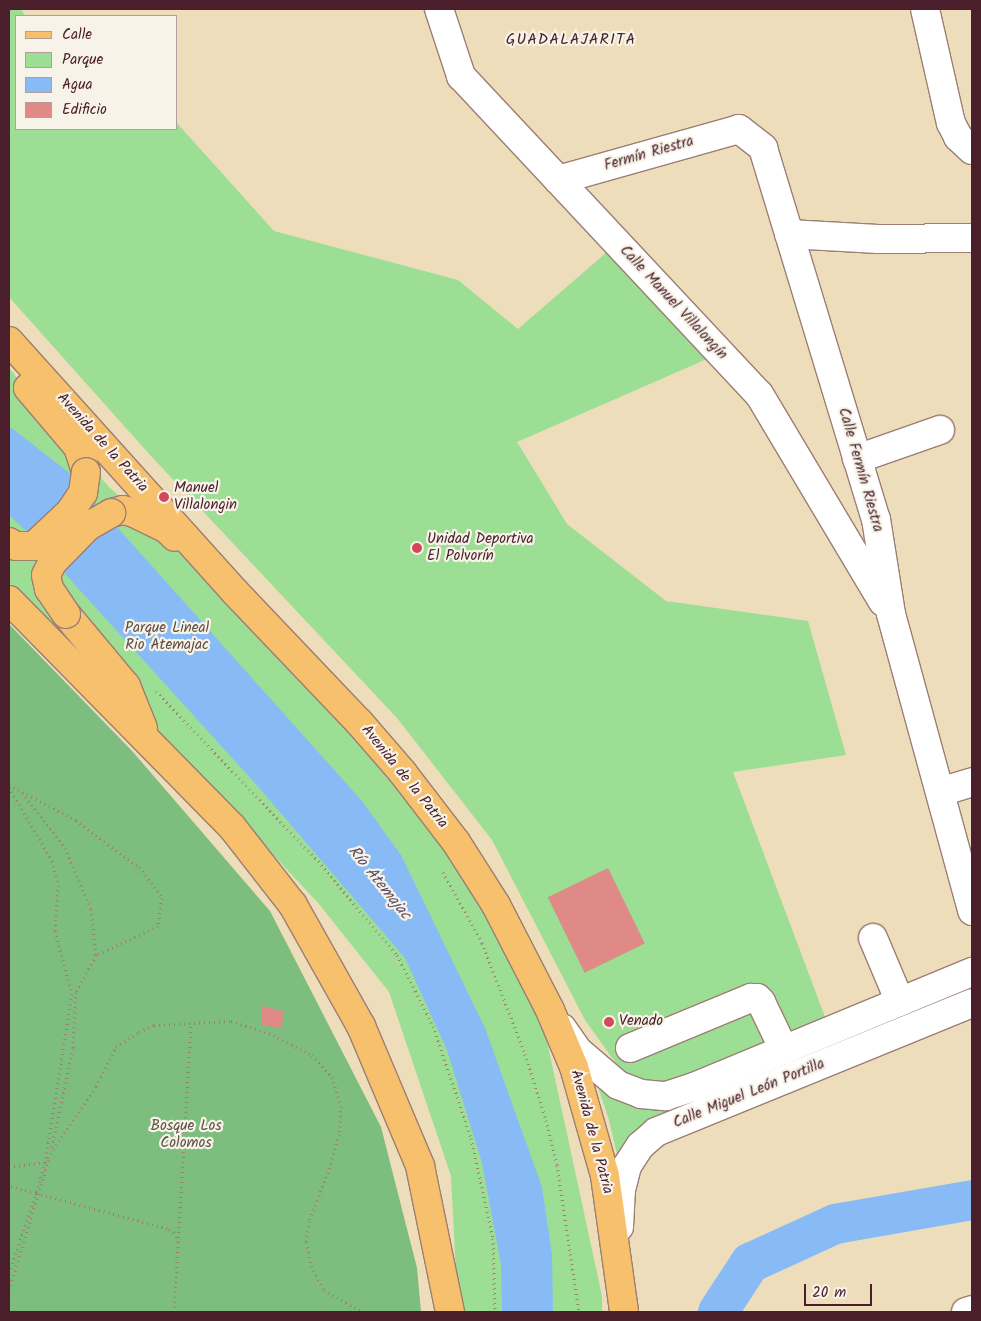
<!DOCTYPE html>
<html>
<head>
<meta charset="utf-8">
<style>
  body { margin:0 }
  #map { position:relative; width:981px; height:1321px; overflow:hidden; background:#edb; font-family:Kalam,sans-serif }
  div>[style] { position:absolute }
  .green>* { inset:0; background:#9cde94 }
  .forest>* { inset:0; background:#7dbd7e }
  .water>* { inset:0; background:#88bbf5 }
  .river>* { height:40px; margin:-20px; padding:0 20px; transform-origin:20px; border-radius:20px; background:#88bbf5 }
  .building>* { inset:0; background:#df8a87; transform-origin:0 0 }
  .path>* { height:3px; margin-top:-1.5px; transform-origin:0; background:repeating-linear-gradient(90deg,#9c7e73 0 1px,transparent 0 5px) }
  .roads { filter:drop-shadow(1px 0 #9c7e73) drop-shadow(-1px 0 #9c7e73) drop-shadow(0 1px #9c7e73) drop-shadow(0 -1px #9c7e73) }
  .minor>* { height:28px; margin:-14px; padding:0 14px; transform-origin:14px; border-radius:14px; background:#fff }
  .major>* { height:28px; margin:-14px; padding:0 14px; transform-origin:14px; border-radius:14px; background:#f7c06c }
  .bridges { filter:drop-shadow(1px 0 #9c7e73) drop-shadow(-1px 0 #9c7e73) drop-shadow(0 1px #9c7e73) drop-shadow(0 -1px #9c7e73) }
  .major-bridge>* { height:28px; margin:-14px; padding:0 14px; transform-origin:14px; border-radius:14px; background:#f7c06c }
  .dots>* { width:14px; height:14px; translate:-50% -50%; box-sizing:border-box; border:2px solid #f7f3e8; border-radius:50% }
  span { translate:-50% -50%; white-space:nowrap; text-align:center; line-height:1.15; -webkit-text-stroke:4.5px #f7f3e8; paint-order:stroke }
  .street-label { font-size:15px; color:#4a1f2b }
  .poi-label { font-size:15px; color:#4a1f2b }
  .left { translate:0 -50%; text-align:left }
  .park-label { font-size:15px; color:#5e4f45 }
  .neighbourhood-label { font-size:16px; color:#4a1f2b; letter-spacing:1px }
  .water-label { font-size:16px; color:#5d4e68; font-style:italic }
  .frame { position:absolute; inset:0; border:10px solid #4a1f2b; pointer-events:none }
  .legend { position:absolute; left:15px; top:15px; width:162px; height:115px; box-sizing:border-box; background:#f7f3e8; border:1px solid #b29e9c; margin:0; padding:6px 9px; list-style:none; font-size:15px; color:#4a1f2b }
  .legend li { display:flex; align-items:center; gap:10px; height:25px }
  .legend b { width:25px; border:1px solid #b29e9c }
  .scale { position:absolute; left:804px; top:1284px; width:68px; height:22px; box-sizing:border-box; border:2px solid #4a1f2b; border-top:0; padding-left:6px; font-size:15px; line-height:18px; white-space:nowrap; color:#4a1f2b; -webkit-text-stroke:4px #f7f3e8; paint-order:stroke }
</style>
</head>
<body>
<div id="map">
  <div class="green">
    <div style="clip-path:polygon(9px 9px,20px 9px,26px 16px,16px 16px,16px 129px,176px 129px,176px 122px,274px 231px,458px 280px,518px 329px,607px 252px,707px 359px,517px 442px,567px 524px,666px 601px,808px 621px,846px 755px,733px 772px,825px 1017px,664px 1089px,625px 1076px,585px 1020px,492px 840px,397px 718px,150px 455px,9px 297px)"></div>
    <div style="clip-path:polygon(9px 368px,108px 486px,218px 585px,325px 698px,448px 844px,545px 1032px,602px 1296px,602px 1312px,458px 1312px,451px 1176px,389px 992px,319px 904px,137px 709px,9px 583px)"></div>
    <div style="clip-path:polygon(597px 1084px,696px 1098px,650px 1120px,619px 1163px,609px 1120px)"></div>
  </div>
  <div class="forest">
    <div style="clip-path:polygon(9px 624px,133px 752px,270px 911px,381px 1127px,417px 1268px,421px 1312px,9px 1312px)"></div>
  </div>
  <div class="water">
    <div style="clip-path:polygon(9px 426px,67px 471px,362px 801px,401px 855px,485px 1028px,542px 1187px,552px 1254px,553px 1312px,502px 1312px,501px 1265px,482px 1163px,447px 1050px,405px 958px,254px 782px,27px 532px,9px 515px)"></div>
  </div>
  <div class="river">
    <div style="left:718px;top:1312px;width:59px;rotate:-56.9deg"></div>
    <div style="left:750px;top:1263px;width:94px;rotate:-24.6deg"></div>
    <div style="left:835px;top:1224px;width:139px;rotate:-9.9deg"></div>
  </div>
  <div class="building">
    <div style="left:608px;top:868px;width:84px;height:67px;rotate:64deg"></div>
    <div style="clip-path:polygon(262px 1006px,283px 1011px,282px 1028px,261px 1025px)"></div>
  </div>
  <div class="path">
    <div style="left:156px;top:691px;width:235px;rotate:46.4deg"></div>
    <div style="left:318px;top:861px;width:123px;rotate:50deg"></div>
    <div style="left:397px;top:955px;width:80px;rotate:63.1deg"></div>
    <div style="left:433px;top:1026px;width:118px;rotate:71.3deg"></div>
    <div style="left:471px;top:1138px;width:102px;rotate:77.6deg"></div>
    <div style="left:493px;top:1238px;width:74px;rotate:88.5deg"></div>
    <div style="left:9px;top:785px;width:76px;rotate:27.6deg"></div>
    <div style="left:76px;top:820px;width:79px;rotate:36.7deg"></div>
    <div style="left:139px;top:867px;width:39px;rotate:53deg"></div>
    <div style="left:162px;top:898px;width:28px;rotate:98deg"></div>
    <div style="left:158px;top:926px;width:68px;rotate:154.9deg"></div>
    <div style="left:96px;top:955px;width:42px;rotate:118.4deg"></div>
    <div style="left:76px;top:992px;width:56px;rotate:93.1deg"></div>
    <div style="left:73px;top:1048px;width:105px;rotate:102.1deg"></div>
    <div style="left:9px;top:787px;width:86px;rotate:59.8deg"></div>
    <div style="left:52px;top:861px;width:25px;rotate:76deg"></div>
    <div style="left:58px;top:885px;width:46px;rotate:93.7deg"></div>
    <div style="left:55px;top:931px;width:65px;rotate:74.9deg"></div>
    <div style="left:72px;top:994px;width:170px;rotate:99.1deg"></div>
    <div style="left:45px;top:1162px;width:32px;rotate:106deg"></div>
    <div style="left:36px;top:1193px;width:28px;rotate:-165deg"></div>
    <div style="left:22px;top:793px;width:70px;rotate:52deg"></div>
    <div style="left:65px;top:848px;width:66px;rotate:66.9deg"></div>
    <div style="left:91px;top:909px;width:46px;rotate:83.8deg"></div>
    <div style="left:443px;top:872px;width:81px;rotate:61.2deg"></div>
    <div style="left:482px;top:943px;width:119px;rotate:68.8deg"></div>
    <div style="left:525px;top:1054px;width:69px;rotate:72.3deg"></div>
    <div style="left:546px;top:1120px;width:46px;rotate:76.3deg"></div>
    <div style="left:557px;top:1165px;width:149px;rotate:81.5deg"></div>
    <div style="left:9px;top:1167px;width:36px;rotate:-8deg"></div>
    <div style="left:45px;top:1162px;width:92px;rotate:-56.1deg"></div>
    <div style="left:96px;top:1086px;width:44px;rotate:-62.9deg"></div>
    <div style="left:116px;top:1047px;width:27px;rotate:-33deg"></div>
    <div style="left:139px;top:1032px;width:17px;rotate:-25deg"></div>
    <div style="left:154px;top:1025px;width:77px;rotate:-3deg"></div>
    <div style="left:231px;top:1021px;width:40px;rotate:18deg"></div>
    <div style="left:269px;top:1033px;width:48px;rotate:27.1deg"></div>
    <div style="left:312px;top:1055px;width:30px;rotate:48deg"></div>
    <div style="left:332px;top:1077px;width:30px;rotate:73deg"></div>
    <div style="left:341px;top:1106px;width:28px;rotate:94deg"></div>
    <div style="left:339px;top:1134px;width:40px;rotate:106deg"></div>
    <div style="left:328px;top:1172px;width:53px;rotate:111.2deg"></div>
    <div style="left:309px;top:1221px;width:21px;rotate:98deg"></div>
    <div style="left:306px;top:1242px;width:25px;rotate:78deg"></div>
    <div style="left:311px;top:1266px;width:27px;rotate:62deg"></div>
    <div style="left:324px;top:1290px;width:45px;rotate:29.4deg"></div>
    <div style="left:9px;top:1273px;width:84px;rotate:-71.4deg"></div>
    <div style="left:36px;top:1193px;width:138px;rotate:15.1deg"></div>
    <div style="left:169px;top:1229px;width:6px;rotate:31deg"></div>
    <div style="left:174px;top:1232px;width:11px;rotate:68deg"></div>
    <div style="left:9px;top:1290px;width:137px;rotate:-73deg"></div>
    <div style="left:174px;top:1312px;width:290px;rotate:-86.6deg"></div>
  </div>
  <div class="roads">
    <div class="minor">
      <div style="left:439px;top:9px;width:71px;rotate:71.8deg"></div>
      <div style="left:461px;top:76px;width:436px;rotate:46.9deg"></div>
      <div style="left:759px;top:394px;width:242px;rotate:59.2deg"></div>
      <div style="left:925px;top:9px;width:117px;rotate:77.2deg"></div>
      <div style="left:951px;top:123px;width:16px;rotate:63deg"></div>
      <div style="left:958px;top:137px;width:19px;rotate:43deg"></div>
      <div style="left:558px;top:180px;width:188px;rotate:-15.7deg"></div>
      <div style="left:739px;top:129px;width:31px;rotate:38deg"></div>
      <div style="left:763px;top:148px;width:388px;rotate:73.1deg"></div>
      <div style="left:876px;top:519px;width:96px;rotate:81deg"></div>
      <div style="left:891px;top:614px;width:308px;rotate:74.7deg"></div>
      <div style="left:789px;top:234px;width:89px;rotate:3.2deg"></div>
      <div style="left:878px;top:239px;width:94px;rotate:-0.6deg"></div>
      <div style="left:857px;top:459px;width:88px;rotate:-19.3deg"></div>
      <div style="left:940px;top:792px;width:34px;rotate:-17deg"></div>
      <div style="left:873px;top:938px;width:69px;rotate:67.1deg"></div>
      <div style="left:562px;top:1028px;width:28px;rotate:55deg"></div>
      <div style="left:578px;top:1051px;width:52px;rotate:40.4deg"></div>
      <div style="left:618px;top:1085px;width:25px;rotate:21deg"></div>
      <div style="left:641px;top:1094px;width:25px;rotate:5deg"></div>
      <div style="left:666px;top:1096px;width:29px;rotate:-18deg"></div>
      <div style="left:694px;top:1087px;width:301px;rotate:-22.5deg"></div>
      <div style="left:630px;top:1048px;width:131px;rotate:-22.5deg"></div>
      <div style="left:751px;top:998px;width:6px"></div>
      <div style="left:757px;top:998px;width:6px;rotate:45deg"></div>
      <div style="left:761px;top:1002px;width:53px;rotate:64.4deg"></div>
      <div style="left:619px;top:1227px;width:37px;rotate:-87deg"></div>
      <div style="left:621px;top:1190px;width:25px;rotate:-76deg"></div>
      <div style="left:627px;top:1166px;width:24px;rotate:-57deg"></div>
      <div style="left:640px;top:1146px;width:21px;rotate:-41deg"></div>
      <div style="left:656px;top:1132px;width:341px;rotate:-22.2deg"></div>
      <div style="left:966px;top:1312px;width:6px;rotate:-18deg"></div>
    </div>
    <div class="major">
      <div style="left:9px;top:341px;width:338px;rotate:48deg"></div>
      <div style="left:235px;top:592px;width:180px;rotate:46.4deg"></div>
      <div style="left:359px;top:722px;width:67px;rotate:49.2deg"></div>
      <div style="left:403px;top:773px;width:87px;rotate:52.5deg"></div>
      <div style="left:456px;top:842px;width:75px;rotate:57.6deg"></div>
      <div style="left:496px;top:905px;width:118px;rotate:62.8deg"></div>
      <div style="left:550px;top:1010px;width:62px;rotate:67.2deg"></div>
      <div style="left:574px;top:1067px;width:113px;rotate:74.1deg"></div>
      <div style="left:605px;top:1176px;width:137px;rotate:82deg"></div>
      <div style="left:28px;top:388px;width:77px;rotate:49.7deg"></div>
      <div style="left:78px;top:447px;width:26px;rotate:72deg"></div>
      <div style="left:111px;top:513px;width:12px;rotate:-14deg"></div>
      <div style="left:123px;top:510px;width:11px;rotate:15deg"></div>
      <div style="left:134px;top:513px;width:37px;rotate:26deg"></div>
      <div style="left:167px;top:529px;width:11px;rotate:45deg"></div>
      <div style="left:9px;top:600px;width:318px;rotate:45.5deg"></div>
      <div style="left:232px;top:827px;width:99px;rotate:52deg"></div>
      <div style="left:293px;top:905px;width:139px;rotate:60.7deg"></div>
      <div style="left:361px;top:1026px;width:152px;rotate:67.1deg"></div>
      <div style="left:420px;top:1166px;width:149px;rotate:78.4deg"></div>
      <div style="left:66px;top:614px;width:94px;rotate:50.2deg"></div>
      <div style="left:126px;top:686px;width:45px;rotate:68deg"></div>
    </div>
  </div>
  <div class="bridges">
    <div class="major-bridge">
      <div style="left:9px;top:542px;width:8px;rotate:30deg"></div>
      <div style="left:16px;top:546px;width:18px"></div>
      <div style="left:34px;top:546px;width:50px;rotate:-43.4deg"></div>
      <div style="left:70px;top:512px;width:23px;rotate:-56deg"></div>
      <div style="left:83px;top:493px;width:21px;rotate:-82deg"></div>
      <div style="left:66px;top:614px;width:30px;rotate:-124deg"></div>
      <div style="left:49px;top:589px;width:14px;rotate:-102deg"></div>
      <div style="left:46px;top:575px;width:13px;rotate:-63deg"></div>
      <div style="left:52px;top:563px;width:50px;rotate:-45.8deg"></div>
      <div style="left:87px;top:527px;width:28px;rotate:-30deg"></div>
    </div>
  </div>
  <div class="dots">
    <div style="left:164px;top:497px;background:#d1495b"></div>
    <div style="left:417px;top:548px;background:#d1495b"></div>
    <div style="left:609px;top:1022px;background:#d1495b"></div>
  </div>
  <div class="street-label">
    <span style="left:649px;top:154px;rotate:-16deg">Fermín Riestra</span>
    <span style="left:673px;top:303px;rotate:47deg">Calle Manuel Villalongín</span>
    <span style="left:102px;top:443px;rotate:48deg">Avenida de la Patria</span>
    <span style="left:860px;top:470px;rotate:74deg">Calle Fermín Riestra</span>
    <span style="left:404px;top:777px;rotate:51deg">Avenida de la Patria</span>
    <span style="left:749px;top:1094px;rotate:-22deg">Calle Miguel León Portilla</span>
    <span style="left:591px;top:1132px;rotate:75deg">Avenida de la Patria</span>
  </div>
  <div class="poi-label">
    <span class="left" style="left:174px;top:497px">Manuel<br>Villalongin</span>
    <span class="left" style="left:427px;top:548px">Unidad Deportiva<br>El Polvorín</span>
    <span class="left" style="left:619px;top:1022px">Venado</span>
  </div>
  <div class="park-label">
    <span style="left:167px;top:637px">Parque Lineal<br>Rio Atemajac</span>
    <span style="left:186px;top:1135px">Bosque Los<br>Colomos</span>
  </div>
  <div class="neighbourhood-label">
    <span style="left:571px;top:40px">GUADALAJARITA</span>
  </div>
  <div class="water-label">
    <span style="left:379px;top:883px;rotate:51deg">Río Atemajac</span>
  </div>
  <div class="frame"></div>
  <ul class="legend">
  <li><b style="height:6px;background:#f7c06c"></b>Calle</li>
  <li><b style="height:14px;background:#9cde94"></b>Parque</li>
  <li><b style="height:14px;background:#88bbf5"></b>Agua</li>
  <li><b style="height:14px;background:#df8a87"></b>Edificio</li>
  </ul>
  <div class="scale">20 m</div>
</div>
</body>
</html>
